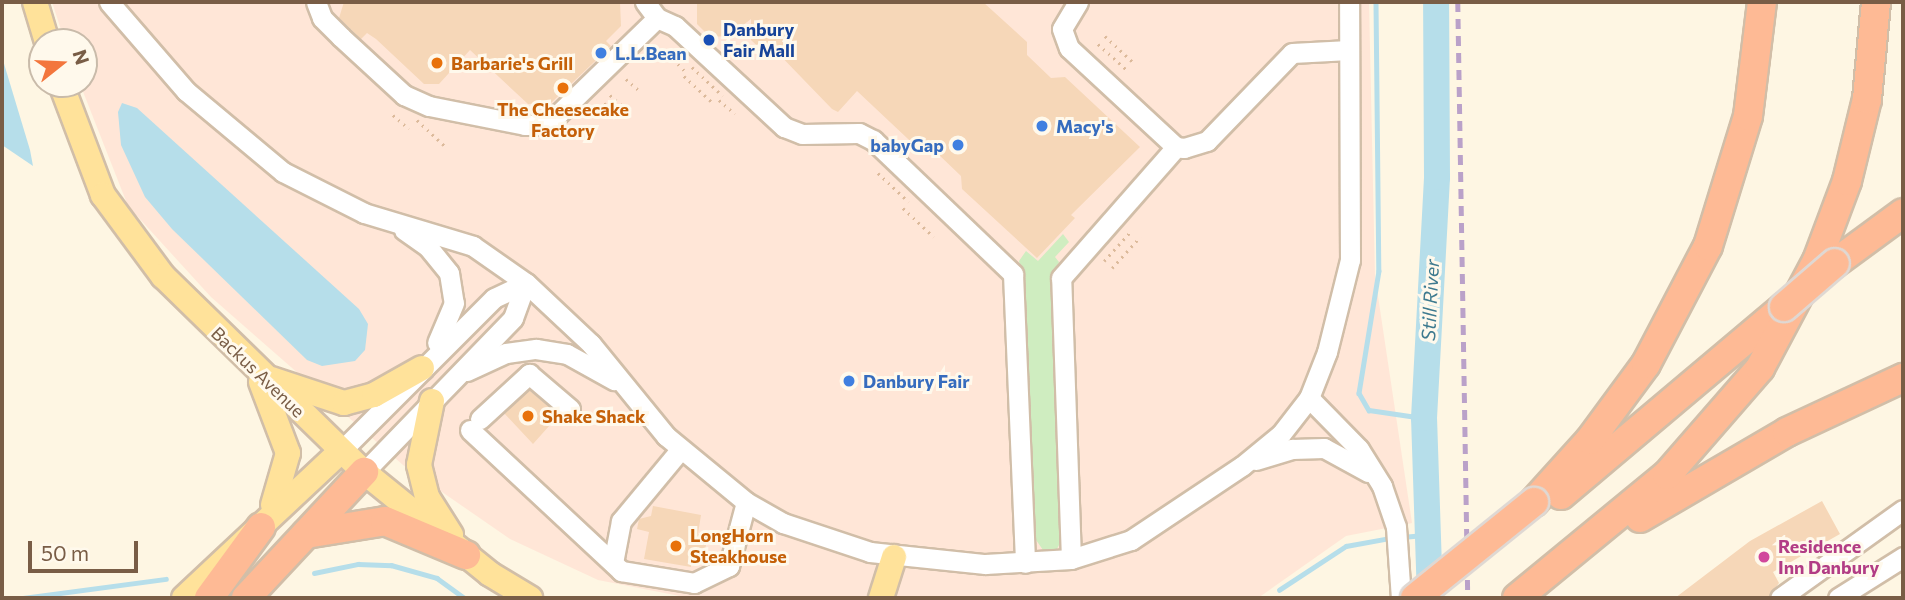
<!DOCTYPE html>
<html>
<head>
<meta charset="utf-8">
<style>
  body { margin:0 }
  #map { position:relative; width:1905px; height:600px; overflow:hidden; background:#fef6e3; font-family:Commissioner,sans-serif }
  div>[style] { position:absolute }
  .commercial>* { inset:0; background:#ffe6d7 }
  .green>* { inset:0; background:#cfedc0 }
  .water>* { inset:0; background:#b6deea }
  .stream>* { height:4.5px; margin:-2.25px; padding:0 2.25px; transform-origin:2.25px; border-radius:2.25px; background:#b6deea }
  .river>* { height:26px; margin:-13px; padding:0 13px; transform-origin:13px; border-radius:13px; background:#b6deea }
  .building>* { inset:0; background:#f6d7b8 }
  .path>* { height:2.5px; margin-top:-1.25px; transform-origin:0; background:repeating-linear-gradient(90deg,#dcba9b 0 2px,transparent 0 7px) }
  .roads { filter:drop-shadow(2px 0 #d1bea8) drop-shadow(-2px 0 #d1bea8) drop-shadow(0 2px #d1bea8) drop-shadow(0 -2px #d1bea8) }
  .minor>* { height:19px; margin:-9.5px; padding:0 9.5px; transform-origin:9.5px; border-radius:9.5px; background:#fff }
  .major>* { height:24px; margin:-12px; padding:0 12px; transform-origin:12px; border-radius:12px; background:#ffe29a }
  .highway>* { height:28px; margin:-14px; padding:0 14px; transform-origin:14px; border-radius:14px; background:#feba95 }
  .rail>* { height:4.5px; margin-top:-2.25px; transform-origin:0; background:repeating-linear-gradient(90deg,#baa1c9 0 10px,transparent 0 17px) }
  .bridges { filter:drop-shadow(2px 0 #dfd8d3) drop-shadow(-2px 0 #dfd8d3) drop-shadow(0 2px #dfd8d3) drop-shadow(0 -2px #dfd8d3) }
  .highway-bridge>* { height:28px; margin:-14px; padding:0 14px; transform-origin:14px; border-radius:14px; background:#feba95 }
  .dots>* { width:19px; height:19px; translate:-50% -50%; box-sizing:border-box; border:4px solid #fff9ec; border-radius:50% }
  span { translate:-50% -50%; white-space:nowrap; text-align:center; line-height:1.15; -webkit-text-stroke:6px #fff9ec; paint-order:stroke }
  .transit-label { font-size:18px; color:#164399; font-weight:700 }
  .left { translate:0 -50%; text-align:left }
  .shop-label { font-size:18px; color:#366cbe; font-weight:700 }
  .right { translate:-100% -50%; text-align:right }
  .food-label { font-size:18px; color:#c56008; font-weight:700 }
  .street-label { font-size:18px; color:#795d46 }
  .hotel-label { font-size:18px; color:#b23c85; font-weight:700 }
  .water-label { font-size:19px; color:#3e7a8f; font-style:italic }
  .frame { position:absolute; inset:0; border:4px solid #795d46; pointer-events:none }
  .north { position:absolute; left:28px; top:28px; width:70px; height:70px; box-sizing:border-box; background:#fff9ec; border:2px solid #c9bbaa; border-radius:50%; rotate:72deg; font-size:19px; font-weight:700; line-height:28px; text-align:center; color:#795d46 }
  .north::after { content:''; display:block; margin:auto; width:24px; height:32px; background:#f3763d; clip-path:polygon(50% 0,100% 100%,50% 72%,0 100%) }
  .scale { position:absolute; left:28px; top:541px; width:110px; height:32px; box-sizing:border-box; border:4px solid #795d46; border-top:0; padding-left:9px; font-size:21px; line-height:24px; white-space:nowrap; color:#795d46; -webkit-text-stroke:5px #fff9ec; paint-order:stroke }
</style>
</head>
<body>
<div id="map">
  <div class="commercial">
    <div style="clip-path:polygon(52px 2px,1369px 2px,1375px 276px,1412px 523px,1346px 536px,1258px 598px,690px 598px,598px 580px,510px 539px,403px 465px,211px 297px,128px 206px,80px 84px,84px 84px,84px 42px,65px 42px)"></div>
  </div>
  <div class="green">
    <div style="clip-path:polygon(1063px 234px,1069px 242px,1055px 257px,1059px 262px,1054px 273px,1062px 539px,1056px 551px,1045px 553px,1034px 537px,1025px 287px,1019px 261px,1026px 251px,1038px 261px)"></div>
  </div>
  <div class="water">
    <div style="clip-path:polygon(2px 57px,30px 150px,33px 166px,2px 145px)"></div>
    <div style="clip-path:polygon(122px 103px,137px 108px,359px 309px,368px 324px,365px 350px,355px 361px,322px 366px,307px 360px,172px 229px,145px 197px,121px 145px,118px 112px)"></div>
  </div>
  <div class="stream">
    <div style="left:1376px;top:2px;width:269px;rotate:89.4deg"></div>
    <div style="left:1379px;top:271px;width:124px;rotate:99.3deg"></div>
    <div style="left:1359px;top:393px;width:20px;rotate:60deg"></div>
    <div style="left:1369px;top:410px;width:56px;rotate:8.3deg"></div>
    <div style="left:1402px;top:537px;width:25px;rotate:-5deg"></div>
    <div style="left:314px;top:573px;width:45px;rotate:-11.6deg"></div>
    <div style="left:358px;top:564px;width:33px;rotate:2deg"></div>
    <div style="left:391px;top:565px;width:48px;rotate:15.8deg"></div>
    <div style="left:437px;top:578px;width:34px;rotate:36deg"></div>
    <div style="left:1279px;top:590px;width:80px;rotate:-33.3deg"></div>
    <div style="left:1346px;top:546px;width:45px;rotate:-10.3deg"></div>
    <div style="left:23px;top:598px;width:144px;rotate:-7.6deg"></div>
  </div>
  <div class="river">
    <div style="left:1430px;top:598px;width:180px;rotate:-91.9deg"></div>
    <div style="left:1424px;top:418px;width:241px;rotate:-86.9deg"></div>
    <div style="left:1437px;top:177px;width:175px;rotate:-90.3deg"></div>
  </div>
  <div class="building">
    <div style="clip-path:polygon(344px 2px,620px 2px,621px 26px,606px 41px,611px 46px,551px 103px,528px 104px,470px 50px,439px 84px,424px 84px,376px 39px,367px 33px,361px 39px,339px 18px)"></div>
    <div style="clip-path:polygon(697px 2px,983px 2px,1027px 42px,1027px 55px,1051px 78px,1065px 77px,1140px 147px,1071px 215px,1075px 218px,1037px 258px,962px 189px,961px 176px,937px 153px,924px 154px,857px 91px,838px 112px,832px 109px,772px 47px,766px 54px,751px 40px,751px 19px,729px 36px,710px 37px,697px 24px)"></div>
    <div style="clip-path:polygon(529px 390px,554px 411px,546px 420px,550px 425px,533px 444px,504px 413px)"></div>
    <div style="clip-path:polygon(1822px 501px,1840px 534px,1773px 572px,1779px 583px,1768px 598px,1675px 598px,1750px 541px)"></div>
    <div style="clip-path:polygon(653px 506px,701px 515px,698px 534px,708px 536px,703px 559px,692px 557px,691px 567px,644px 559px,649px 532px,637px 529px,639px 519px,651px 516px)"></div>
  </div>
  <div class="path">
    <div style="left:1105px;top:36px;width:41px;rotate:43deg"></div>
    <div style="left:1098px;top:44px;width:40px;rotate:42deg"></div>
    <div style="left:673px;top:59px;width:20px;rotate:45deg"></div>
    <div style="left:692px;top:67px;width:42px;rotate:43.1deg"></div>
    <div style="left:684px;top:76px;width:41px;rotate:43deg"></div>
    <div style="left:626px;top:79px;width:20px;rotate:41deg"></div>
    <div style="left:610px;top:95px;width:21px;rotate:41deg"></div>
    <div style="left:719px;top:100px;width:21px;rotate:41deg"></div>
    <div style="left:604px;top:103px;width:21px;rotate:43deg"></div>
    <div style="left:393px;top:115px;width:21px;rotate:41deg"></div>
    <div style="left:417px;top:120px;width:41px;rotate:43deg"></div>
    <div style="left:878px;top:173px;width:42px;rotate:43.1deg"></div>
    <div style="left:903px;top:208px;width:42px;rotate:43.1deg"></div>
    <div style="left:1104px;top:261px;width:42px;rotate:-47.9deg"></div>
    <div style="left:1112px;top:268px;width:42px;rotate:-47.9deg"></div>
  </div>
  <div class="roads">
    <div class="minor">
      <div style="left:109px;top:2px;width:118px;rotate:49.1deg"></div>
      <div style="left:186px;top:91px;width:126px;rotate:39.9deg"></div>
      <div style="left:283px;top:172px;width:91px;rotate:26.8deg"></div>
      <div style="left:364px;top:213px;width:114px;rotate:16.8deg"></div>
      <div style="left:473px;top:246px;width:65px;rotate:34.9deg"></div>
      <div style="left:526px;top:283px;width:89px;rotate:43.2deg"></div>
      <div style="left:591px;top:344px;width:119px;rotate:50.8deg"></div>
      <div style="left:666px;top:436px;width:104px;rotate:39.5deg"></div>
      <div style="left:746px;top:502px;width:43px;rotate:29.6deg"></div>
      <div style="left:783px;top:523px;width:92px;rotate:18.4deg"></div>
      <div style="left:870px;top:552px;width:116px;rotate:6deg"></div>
      <div style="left:985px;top:564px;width:86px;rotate:-3.3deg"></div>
      <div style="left:1071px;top:559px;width:63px;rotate:-17.6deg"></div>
      <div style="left:1131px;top:540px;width:133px;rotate:-33.7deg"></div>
      <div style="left:1242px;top:466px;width:50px;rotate:-39.4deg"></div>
      <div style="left:1281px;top:434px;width:46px;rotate:-52.1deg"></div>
      <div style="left:1309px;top:398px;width:49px;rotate:-68.6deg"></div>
      <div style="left:1327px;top:352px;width:95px;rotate:-76deg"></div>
      <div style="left:1350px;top:260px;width:258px;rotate:-90.2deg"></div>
      <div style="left:316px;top:2px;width:17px;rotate:69deg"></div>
      <div style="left:322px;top:18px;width:27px;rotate:45deg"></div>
      <div style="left:341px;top:37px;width:86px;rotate:42.6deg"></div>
      <div style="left:404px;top:95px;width:27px;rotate:24deg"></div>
      <div style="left:429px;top:106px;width:98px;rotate:11.2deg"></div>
      <div style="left:525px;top:125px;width:23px;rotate:-2deg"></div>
      <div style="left:548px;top:124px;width:152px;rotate:-44.2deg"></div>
      <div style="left:657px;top:18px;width:20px;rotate:24deg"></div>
      <div style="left:675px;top:26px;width:149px;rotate:42.8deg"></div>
      <div style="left:784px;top:127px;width:19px;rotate:21deg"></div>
      <div style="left:802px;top:134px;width:57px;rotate:-1deg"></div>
      <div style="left:859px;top:133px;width:16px;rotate:27deg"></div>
      <div style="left:873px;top:140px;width:194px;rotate:43.7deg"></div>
      <div style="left:1013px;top:274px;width:289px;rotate:87.6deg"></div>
      <div style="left:645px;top:2px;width:20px;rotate:53deg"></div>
      <div style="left:1078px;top:2px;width:31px;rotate:121deg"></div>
      <div style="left:1062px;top:29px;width:20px;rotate:70deg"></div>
      <div style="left:1069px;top:48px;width:146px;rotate:42.8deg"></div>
      <div style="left:1176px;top:147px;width:8px;rotate:7deg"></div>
      <div style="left:1184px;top:148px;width:24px;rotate:-17deg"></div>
      <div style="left:1207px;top:141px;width:122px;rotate:-46deg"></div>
      <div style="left:1292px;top:53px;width:57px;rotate:-3deg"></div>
      <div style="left:404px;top:230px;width:29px;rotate:35deg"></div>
      <div style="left:428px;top:247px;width:33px;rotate:51deg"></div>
      <div style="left:449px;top:273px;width:30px;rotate:81deg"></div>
      <div style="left:454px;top:303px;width:43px;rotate:113deg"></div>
      <div style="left:467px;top:371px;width:43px;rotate:-24.8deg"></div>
      <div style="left:506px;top:353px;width:30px;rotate:-8deg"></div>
      <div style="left:536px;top:349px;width:31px;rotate:9deg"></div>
      <div style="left:567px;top:354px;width:54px;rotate:29deg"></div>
      <div style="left:1309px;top:398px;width:71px;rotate:45.6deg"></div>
      <div style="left:1359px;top:449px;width:44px;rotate:58.1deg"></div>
      <div style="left:1382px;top:486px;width:43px;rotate:71.1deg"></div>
      <div style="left:1396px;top:527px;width:71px;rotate:86deg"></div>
      <div style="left:480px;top:419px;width:67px;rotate:-42.6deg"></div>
      <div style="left:529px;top:374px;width:54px;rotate:40.5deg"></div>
      <div style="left:470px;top:430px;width:207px;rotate:43deg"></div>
      <div style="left:621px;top:571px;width:74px;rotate:9.3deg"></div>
      <div style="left:694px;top:583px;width:39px;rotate:-26deg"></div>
      <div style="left:729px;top:566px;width:66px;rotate:-75.1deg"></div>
      <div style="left:341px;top:451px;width:216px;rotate:-45deg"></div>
      <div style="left:494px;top:298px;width:35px;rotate:-25deg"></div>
      <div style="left:1256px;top:460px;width:38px;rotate:-17deg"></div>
      <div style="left:1292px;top:449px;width:32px;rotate:-2deg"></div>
      <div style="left:1324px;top:448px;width:50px;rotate:28.6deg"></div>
      <div style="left:364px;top:472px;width:214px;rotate:-45.9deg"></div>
      <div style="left:513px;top:318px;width:37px;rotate:-70deg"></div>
      <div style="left:1071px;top:559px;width:281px;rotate:-92deg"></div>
      <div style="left:1061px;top:278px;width:174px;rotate:-48.7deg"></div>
      <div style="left:613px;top:563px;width:43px;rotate:-79.2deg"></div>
      <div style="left:621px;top:521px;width:92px;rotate:-50.3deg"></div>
      <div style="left:1780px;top:598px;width:151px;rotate:-35.6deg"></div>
      <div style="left:1838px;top:598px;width:77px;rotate:-32.2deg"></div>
    </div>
    <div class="major">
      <div style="left:35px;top:2px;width:42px;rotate:73.3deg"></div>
      <div style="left:61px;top:84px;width:119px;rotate:69.3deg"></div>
      <div style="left:103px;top:195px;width:101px;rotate:53.5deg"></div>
      <div style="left:163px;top:276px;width:281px;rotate:44.3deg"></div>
      <div style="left:364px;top:472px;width:162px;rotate:39deg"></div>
      <div style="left:490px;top:574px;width:47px;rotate:31deg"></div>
      <div style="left:271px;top:379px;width:77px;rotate:18.2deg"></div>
      <div style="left:344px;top:403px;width:31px;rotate:-15deg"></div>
      <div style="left:374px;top:395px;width:55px;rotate:-29.4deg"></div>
      <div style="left:261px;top:382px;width:76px;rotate:69.2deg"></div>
      <div style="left:288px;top:453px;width:54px;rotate:106.1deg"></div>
      <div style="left:432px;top:401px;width:65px;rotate:101.5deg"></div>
      <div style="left:419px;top:465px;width:33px;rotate:76deg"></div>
      <div style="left:427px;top:497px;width:45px;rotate:57.7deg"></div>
      <div style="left:184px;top:598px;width:215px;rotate:-43.1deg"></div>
      <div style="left:881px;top:598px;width:43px;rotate:-72.4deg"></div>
    </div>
    <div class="highway">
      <div style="left:1835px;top:263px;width:84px;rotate:-36.3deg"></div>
      <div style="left:1561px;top:495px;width:292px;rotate:-40.1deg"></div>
      <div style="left:1534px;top:502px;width:84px;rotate:-47.9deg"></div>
      <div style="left:1590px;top:440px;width:94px;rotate:-53.6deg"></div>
      <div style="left:1646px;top:364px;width:133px;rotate:-62.3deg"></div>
      <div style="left:1708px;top:246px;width:136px;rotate:-72.9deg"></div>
      <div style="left:1748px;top:116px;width:115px;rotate:-83deg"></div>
      <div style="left:1640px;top:518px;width:170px;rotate:-30.3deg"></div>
      <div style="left:1787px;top:432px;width:128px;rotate:-25deg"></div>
      <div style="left:306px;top:534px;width:80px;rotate:-9.3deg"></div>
      <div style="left:385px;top:521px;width:88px;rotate:22.8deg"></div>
      <div style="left:209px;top:598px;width:88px;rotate:-53.8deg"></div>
      <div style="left:246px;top:598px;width:173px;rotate:-46.9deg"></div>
      <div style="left:1517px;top:598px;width:194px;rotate:-39.4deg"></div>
      <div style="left:1667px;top:475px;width:142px;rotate:-49deg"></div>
      <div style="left:1760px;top:368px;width:121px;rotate:-62deg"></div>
      <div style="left:1817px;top:261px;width:85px;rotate:-69.4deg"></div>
      <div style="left:1847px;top:181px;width:84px;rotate:-76.3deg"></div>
      <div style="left:1867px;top:99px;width:97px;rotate:-84.7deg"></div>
    </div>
  </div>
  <div class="rail">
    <div style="left:1458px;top:2px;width:596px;rotate:89.04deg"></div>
  </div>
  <div class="bridges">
    <div class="highway-bridge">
      <div style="left:1784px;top:307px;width:67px;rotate:-40.8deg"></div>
      <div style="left:1415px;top:598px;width:153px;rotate:-38.9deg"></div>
    </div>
  </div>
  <div class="dots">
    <div style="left:709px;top:40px;background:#1a4fb4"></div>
    <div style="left:601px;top:53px;background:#3f7fe0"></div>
    <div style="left:437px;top:63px;background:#e8710a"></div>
    <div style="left:563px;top:88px;background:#e8710a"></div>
    <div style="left:1042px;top:126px;background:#3f7fe0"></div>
    <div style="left:958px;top:145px;background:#3f7fe0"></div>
    <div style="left:849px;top:381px;background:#3f7fe0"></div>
    <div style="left:528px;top:416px;background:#e8710a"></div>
    <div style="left:676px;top:546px;background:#e8710a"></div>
    <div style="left:1764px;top:557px;background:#d1479c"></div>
  </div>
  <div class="transit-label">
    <span class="left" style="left:723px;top:40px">Danbury<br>Fair Mall</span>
  </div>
  <div class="shop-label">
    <span class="left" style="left:615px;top:53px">L.L.Bean</span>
    <span class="left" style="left:1056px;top:126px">Macy's</span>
    <span class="right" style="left:944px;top:145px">babyGap</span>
    <span class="left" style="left:863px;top:381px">Danbury Fair</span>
  </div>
  <div class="food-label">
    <span class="left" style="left:451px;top:63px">Barbarie's Grill</span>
    <span style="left:563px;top:120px">The Cheesecake<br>Factory</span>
    <span class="left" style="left:542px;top:416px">Shake Shack</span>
    <span class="left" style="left:690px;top:546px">LongHorn<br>Steakhouse</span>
  </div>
  <div class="street-label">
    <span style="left:258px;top:372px;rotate:44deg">Backus Avenue</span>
  </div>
  <div class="hotel-label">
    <span class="left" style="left:1778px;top:557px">Residence<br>Inn Danbury</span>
  </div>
  <div class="water-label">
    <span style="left:1430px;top:300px;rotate:-87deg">Still River</span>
  </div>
  <div class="frame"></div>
  <div class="north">N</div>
  <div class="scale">50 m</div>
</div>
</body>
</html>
